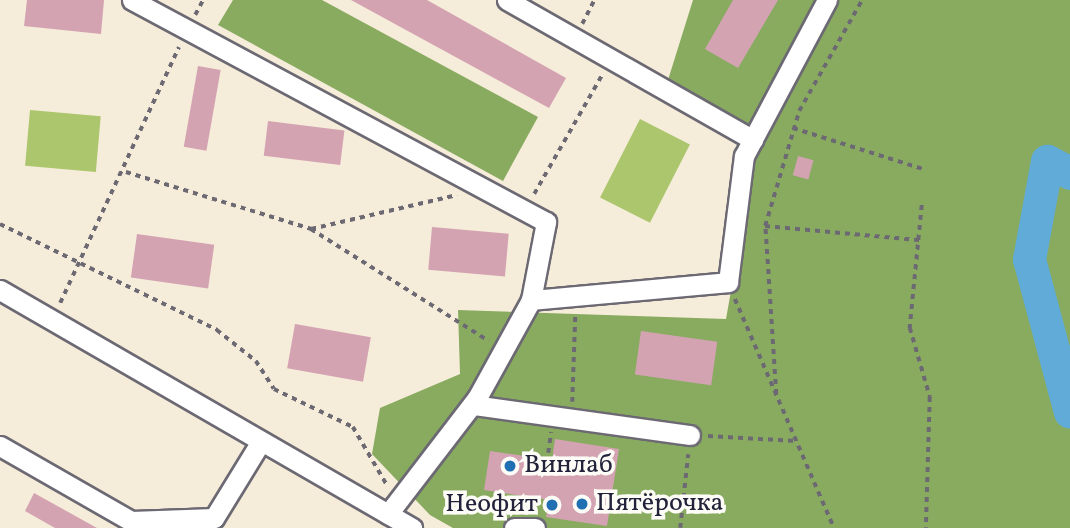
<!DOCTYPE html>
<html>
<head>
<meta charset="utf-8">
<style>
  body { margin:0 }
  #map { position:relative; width:1070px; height:528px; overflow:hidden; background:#f6ecda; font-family:Vollkorn,serif }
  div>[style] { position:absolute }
  .green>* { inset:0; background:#abc66c; transform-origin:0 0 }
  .forest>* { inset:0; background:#88ab60 }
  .river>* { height:33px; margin:-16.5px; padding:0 16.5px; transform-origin:16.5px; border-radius:16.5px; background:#60abd8 }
  .building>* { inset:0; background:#d4a3b2; transform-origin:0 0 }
  .path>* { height:3.5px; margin-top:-1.75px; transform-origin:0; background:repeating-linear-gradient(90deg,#6c6973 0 5px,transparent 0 10px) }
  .roads { filter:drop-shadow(2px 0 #6c6973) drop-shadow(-2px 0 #6c6973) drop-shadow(0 2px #6c6973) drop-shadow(0 -2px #6c6973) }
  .minor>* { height:19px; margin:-9.5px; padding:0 9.5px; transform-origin:9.5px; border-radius:9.5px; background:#fff }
  .dots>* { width:19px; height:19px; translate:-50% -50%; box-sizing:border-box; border:4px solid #fdfcf7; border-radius:50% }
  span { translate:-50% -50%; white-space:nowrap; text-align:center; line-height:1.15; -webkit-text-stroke:7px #fdfcf7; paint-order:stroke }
  .poi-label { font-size:26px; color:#22223b }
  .left { translate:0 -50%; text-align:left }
  .right { translate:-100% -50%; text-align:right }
</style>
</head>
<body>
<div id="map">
  <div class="green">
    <div style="left:30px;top:110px;width:71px;height:56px;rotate:5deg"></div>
    <div style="left:640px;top:119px;width:56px;height:88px;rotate:27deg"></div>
  </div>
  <div class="forest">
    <div style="clip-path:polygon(233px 0,322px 0,538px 117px,503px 181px,218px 25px)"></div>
    <div style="clip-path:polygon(693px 0,1070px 0,1070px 528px,453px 528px,430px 515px,372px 454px,380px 408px,460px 374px,458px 310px,726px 319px,755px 156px,663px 96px)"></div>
  </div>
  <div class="river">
    <div style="left:1070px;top:173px;width:26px;rotate:-152deg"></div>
    <div style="left:1047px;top:161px;width:100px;rotate:100.4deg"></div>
    <div style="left:1029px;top:259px;width:158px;rotate:75deg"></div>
  </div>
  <div class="building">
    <div style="clip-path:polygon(27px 0,104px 0,101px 34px,24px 26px)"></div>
    <div style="clip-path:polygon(351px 0,427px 0,566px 78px,549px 108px)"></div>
    <div style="clip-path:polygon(733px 0,778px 0,738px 68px,705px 49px)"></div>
    <div style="left:198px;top:66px;width:23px;height:82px;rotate:10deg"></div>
    <div style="left:268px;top:121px;width:77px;height:35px;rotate:7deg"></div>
    <div style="left:798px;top:156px;width:16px;height:20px;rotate:15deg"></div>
    <div style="left:432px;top:227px;width:77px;height:43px;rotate:5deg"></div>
    <div style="left:137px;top:234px;width:78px;height:44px;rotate:8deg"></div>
    <div style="left:295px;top:324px;width:77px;height:45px;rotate:10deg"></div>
    <div style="left:641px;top:331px;width:77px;height:44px;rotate:8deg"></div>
    <div style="clip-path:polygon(555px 439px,619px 449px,607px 526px,546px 517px,549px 500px,484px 490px,490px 451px,552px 460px)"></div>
    <div style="clip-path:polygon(34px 493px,97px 528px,55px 528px,25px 511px)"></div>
  </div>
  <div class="path">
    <div style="left:195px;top:15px;width:17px;rotate:-62deg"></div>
    <div style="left:582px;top:24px;width:27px;rotate:-63deg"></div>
    <div style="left:793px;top:128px;width:136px;rotate:17.5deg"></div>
    <div style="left:126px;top:172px;width:194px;rotate:17.1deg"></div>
    <div style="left:311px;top:229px;width:210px;rotate:32.2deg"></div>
    <div style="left:534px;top:194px;width:139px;rotate:-60.3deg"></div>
    <div style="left:922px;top:205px;width:124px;rotate:95.6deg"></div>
    <div style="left:910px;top:328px;width:72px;rotate:73.8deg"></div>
    <div style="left:930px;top:397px;width:131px;rotate:91.7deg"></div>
    <div style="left:0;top:224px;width:242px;rotate:26deg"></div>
    <div style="left:217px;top:330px;width:50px;rotate:38.5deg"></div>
    <div style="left:256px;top:361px;width:33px;rotate:57deg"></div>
    <div style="left:274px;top:389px;width:88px;rotate:25.7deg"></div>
    <div style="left:353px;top:427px;width:67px;rotate:59.6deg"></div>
    <div style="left:765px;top:226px;width:156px;rotate:5.2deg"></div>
    <div style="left:311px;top:229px;width:150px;rotate:-13.1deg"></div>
    <div style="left:735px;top:299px;width:249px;rotate:66.6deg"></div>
    <div style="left:60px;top:303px;width:282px;rotate:-65.1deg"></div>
    <div style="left:776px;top:394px;width:168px;rotate:-93.7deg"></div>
    <div style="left:765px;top:226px;width:120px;rotate:-73.5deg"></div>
    <div style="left:799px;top:111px;width:128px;rotate:-60.4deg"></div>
    <div style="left:572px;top:402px;width:87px;rotate:-88deg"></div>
    <div style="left:708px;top:436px;width:88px;rotate:3.3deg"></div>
    <div style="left:548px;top:453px;width:21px;rotate:-82deg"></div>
    <div style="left:680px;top:528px;width:74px;rotate:-83.8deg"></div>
  </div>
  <div class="roads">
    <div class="minor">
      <div style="left:132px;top:0;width:470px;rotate:28.2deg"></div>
      <div style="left:546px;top:222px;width:79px;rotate:100.9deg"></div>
      <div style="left:507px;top:0;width:283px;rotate:29.6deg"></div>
      <div style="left:0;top:290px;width:476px;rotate:30deg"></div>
      <div style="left:473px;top:405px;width:219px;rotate:7.9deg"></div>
      <div style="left:0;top:446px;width:151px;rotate:29.8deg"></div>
      <div style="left:131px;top:521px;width:83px;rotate:-2.1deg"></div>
      <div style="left:214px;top:518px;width:88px;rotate:-58.5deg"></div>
      <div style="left:388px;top:514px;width:146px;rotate:-52.5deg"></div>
      <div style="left:477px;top:398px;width:112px;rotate:-61.1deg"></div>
      <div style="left:531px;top:300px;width:198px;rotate:-5.2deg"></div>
      <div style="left:728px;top:282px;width:127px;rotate:-82.8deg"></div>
      <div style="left:744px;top:156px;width:177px;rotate:-62deg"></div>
      <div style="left:514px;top:528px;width:21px"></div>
    </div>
  </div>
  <div class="dots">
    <div style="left:510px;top:466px;background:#1f6fb2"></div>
    <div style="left:582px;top:504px;background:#1f6fb2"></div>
    <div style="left:552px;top:505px;background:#1f6fb2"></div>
  </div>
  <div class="poi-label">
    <span class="left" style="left:524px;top:466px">Винлаб</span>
    <span class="left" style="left:596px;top:504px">Пятёрочка</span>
    <span class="right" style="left:538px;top:505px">Неофит</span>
  </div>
</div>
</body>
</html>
